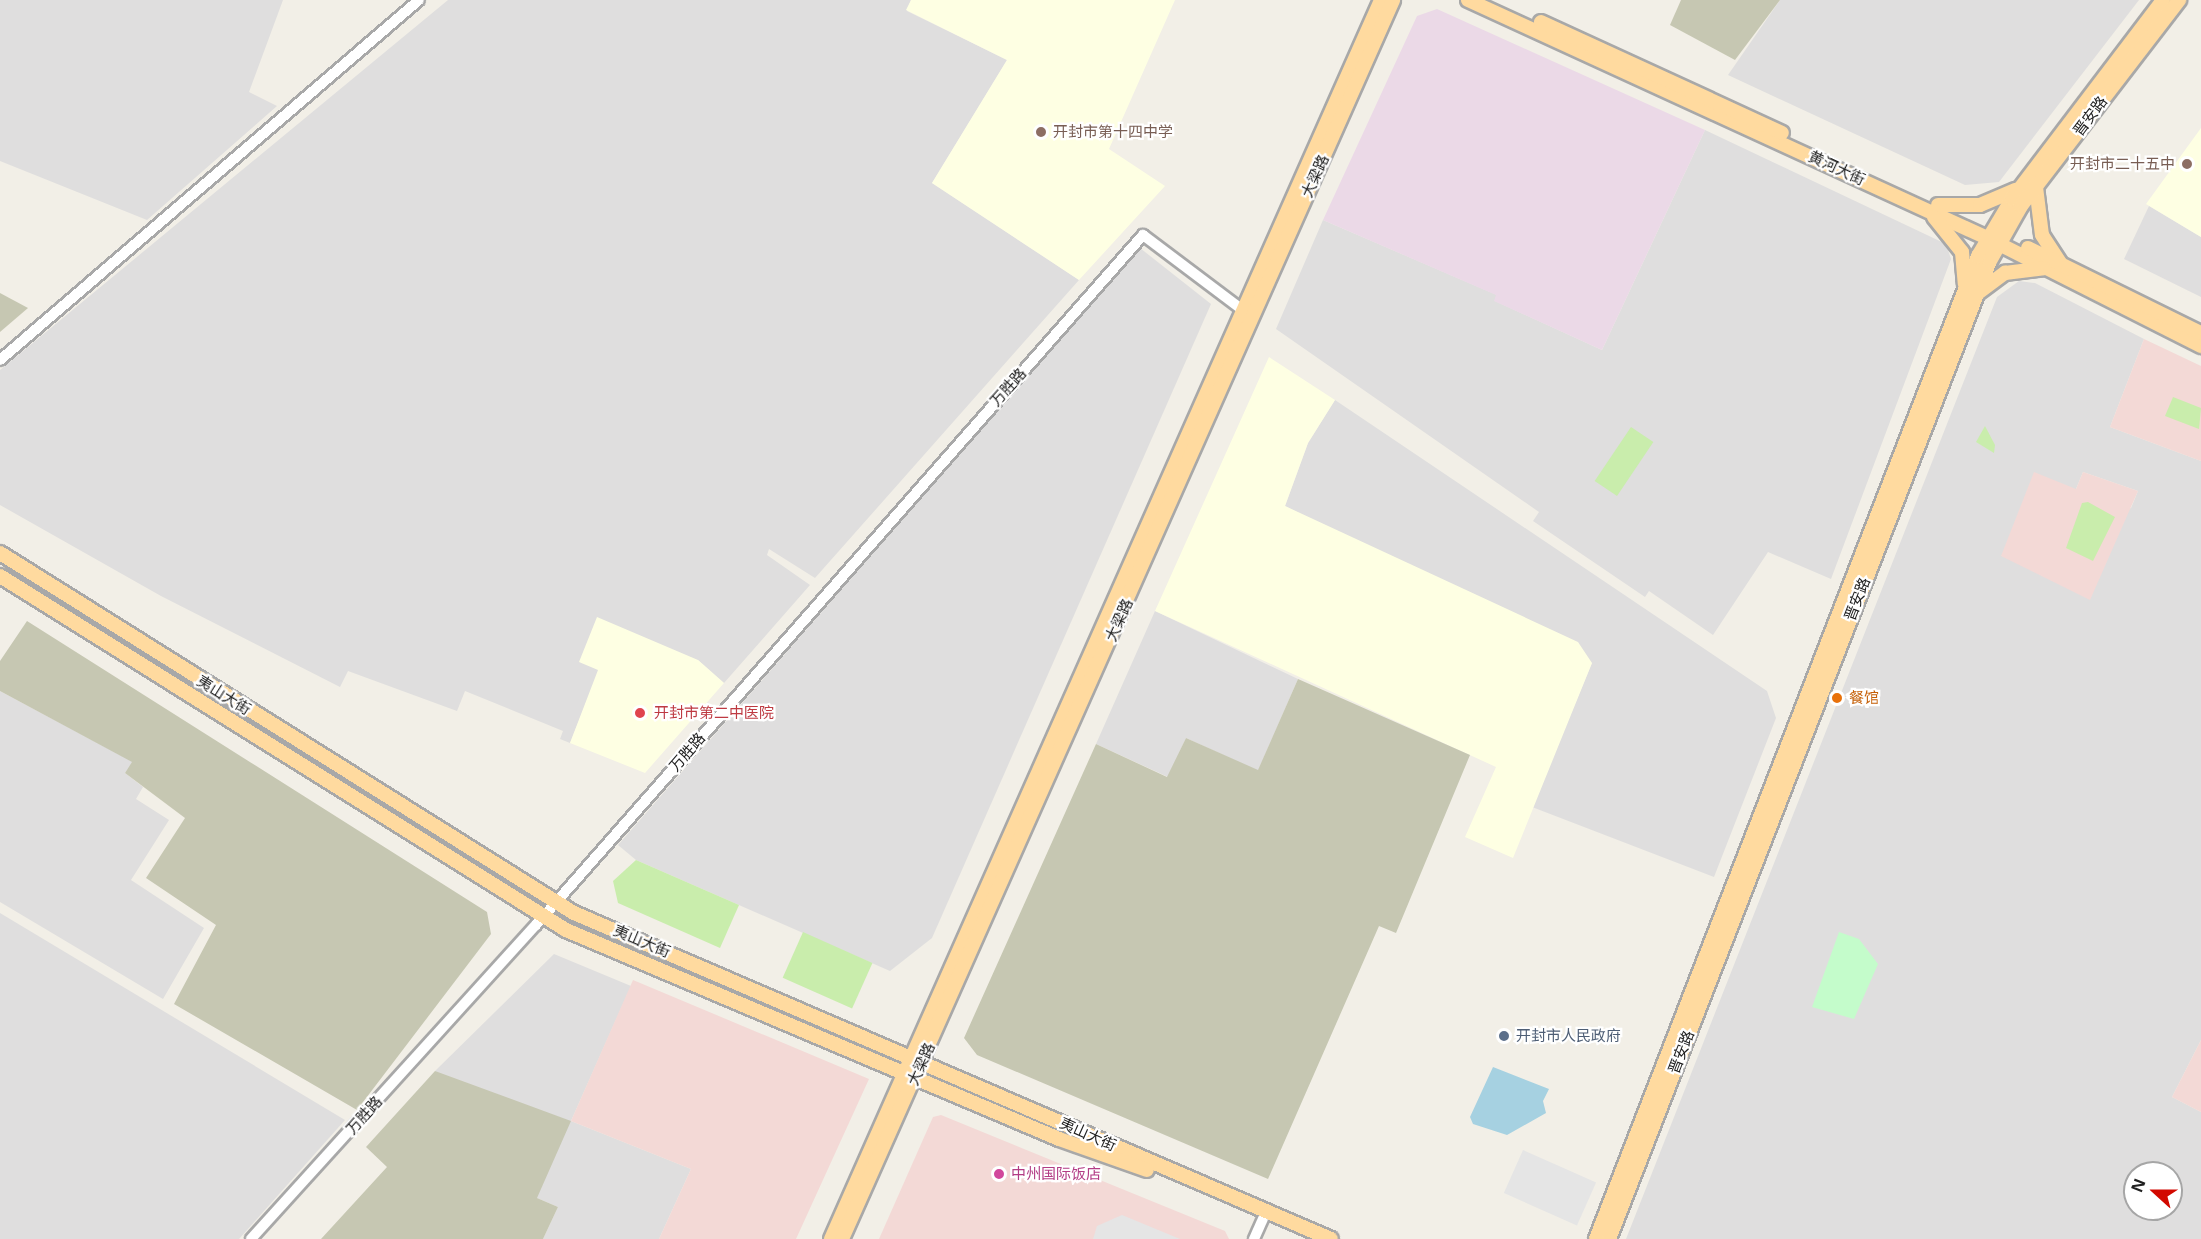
<!DOCTYPE html>
<html>
<head>
<meta charset="utf-8">
<style>
  body { margin:0 }
  #map { position:relative; width:2201px; height:1239px; overflow:hidden; background:#f2efe7; font-family:"Noto Sans","Noto Sans SC",sans-serif }
  div>[style] { position:absolute }
  .residential>* { inset:0; background:#dfdede }
  .commercial>* { inset:0; background:#f3d9d6 }
  .industrial>* { inset:0; background:#ebd9e7 }
  .education>* { inset:0; background:#feffe3 }
  .construction>* { inset:0; background:#c6c7b2 }
  .grass>* { inset:0; background:#c9edac; transform-origin:0 0 }
  .park>* { inset:0; background:#c4fccb }
  .parking>* { inset:0; background:#e5e5e5; transform-origin:0 0 }
  .water>* { inset:0; background:#a6d1e1 }
  .roads { filter:drop-shadow(2px 0 #a8a8a8) drop-shadow(-2px 0 #a8a8a8) drop-shadow(0 2px #a8a8a8) drop-shadow(0 -2px #a8a8a8) }
  .minor>* { height:10px; margin:-5px; padding:0 5px; transform-origin:5px; border-radius:5px; background:#fff }
  .major>* { height:14px; margin:-7px; padding:0 7px; transform-origin:7px; border-radius:7px; background:#ffda9f }
  .dots>* { width:16px; height:16px; translate:-50% -50%; box-sizing:border-box; border:3px solid #fff; border-radius:50% }
  span { translate:-50% -50%; white-space:nowrap; text-align:center; line-height:1.15; -webkit-text-stroke:4.5px #fff; paint-order:stroke }
  .street-label { font-size:15px; color:#212121 }
  .education-label { font-size:15px; color:#785e54 }
  .left { translate:0 -50%; text-align:left }
  .right { translate:-100% -50%; text-align:right }
  .food-label { font-size:15px; color:#c56008 }
  .health-label { font-size:15px; color:#be3a42 }
  .service-label { font-size:15px; color:#4e5e75 }
  .hotel-label { font-size:15px; color:#b23c85 }
  .north { position:absolute; left:2123px; top:1161px; width:60px; height:60px; box-sizing:border-box; background:#fff; border:2px solid #a6a6a6; border-radius:50%; rotate:291deg; font-size:16px; font-weight:700; line-height:24px; text-align:center; color:#212121 }
  .north::after { content:''; display:block; margin:auto; width:21px; height:27px; background:#d20900; clip-path:polygon(50% 0,100% 100%,50% 72%,0 100%) }
</style>
</head>
<body>
<div id="map">
  <div class="residential">
    <div style="clip-path:polygon(0 0,283px 0,249px 92px,277px 106px,147px 220px,0 161px)"></div>
    <div style="clip-path:polygon(448px 0,911px 0,907px 11px,1007px 60px,932px 183px,1079px 280px,815px 578px,769px 549px,767px 555px,810px 585px,724px 683px,698px 660px,599px 670px,570px 743px,560px 739px,563px 731px,465px 691px,457px 711px,348px 671px,340px 687px,161px 596px,0 505px,0 370px)"></div>
    <div style="clip-path:polygon(1780px 0,2139px 0,1999px 182px,1965px 185px,1728px 75px)"></div>
    <div style="clip-path:polygon(1705px 130px,1946px 244px,1951px 259px,1831px 579px,1768px 552px,1713px 635px,1649px 591px,1645px 597px,1533px 521px,1539px 512px,1276px 329px,1323px 220px,1497px 295px,1495px 301px,1602px 350px)"></div>
    <div style="clip-path:polygon(2149px 206px,2201px 237px,2201px 297px,2124px 259px)"></div>
    <div style="clip-path:polygon(1140px 248px,1211px 304px,932px 938px,890px 971px,636px 860px,618px 845px)"></div>
    <div style="clip-path:polygon(evenodd,2019px 281px,2035px 283px,2144px 339px,2110px 427px,2201px 461px,2201px 1040px,2172px 1097px,2201px 1112px,2201px 1239px,1626px 1239px,1997px 297px,2019px 281px,2083px 472px,2138px 491px,2131px 508px,2001px 556px,2076px 489px,2083px 472px,2019px 281px,2135px 1173px,2171px 1173px,2171px 1209px,2135px 1209px,2135px 1173px)"></div>
    <div style="clip-path:polygon(1335px 400px,1767px 691px,1776px 718px,1714px 877px,1532px 807px,1592px 663px,1285px 506px,1308px 443px)"></div>
    <div style="clip-path:polygon(1155px 611px,1298px 679px,1258px 771px,1186px 738px,1168px 777px,1096px 744px)"></div>
    <div style="clip-path:polygon(0 691px,133px 762px,125px 773px,143px 787px,136px 799px,169px 820px,131px 880px,204px 928px,163px 999px,0 902px)"></div>
    <div style="clip-path:polygon(0 913px,345px 1120px,239px 1239px,0 1239px)"></div>
    <div style="clip-path:polygon(554px 954px,631px 986px,571px 1121px,691px 1169px,659px 1239px,543px 1239px,558px 1207px,537px 1198px,435px 1071px)"></div>
  </div>
  <div class="commercial">
    <div style="clip-path:polygon(2144px 339px,2201px 366px,2201px 461px,2110px 427px)"></div>
    <div style="clip-path:polygon(2034px 472px,2076px 489px,2083px 472px,2138px 491px,2090px 600px,2001px 556px)"></div>
    <div style="clip-path:polygon(633px 980px,869px 1079px,796px 1239px,659px 1239px,691px 1169px,571px 1121px)"></div>
    <div style="clip-path:polygon(2201px 1040px,2201px 1112px,2172px 1097px)"></div>
    <div style="clip-path:polygon(941px 1115px,1225px 1231px,1229px 1239px,879px 1239px,933px 1117px)"></div>
  </div>
  <div class="industrial">
    <div style="clip-path:polygon(1437px 9px,1705px 130px,1602px 350px,1494px 301px,1496px 295px,1323px 220px,1417px 16px)"></div>
  </div>
  <div class="education">
    <div style="clip-path:polygon(911px 0,1175px 0,1109px 149px,1165px 186px,1079px 280px,932px 183px,1007px 60px,906px 10px)"></div>
    <div style="clip-path:polygon(2201px 128px,2201px 237px,2146px 204px)"></div>
    <div style="clip-path:polygon(1269px 357px,1335px 400px,1308px 443px,1285px 506px,1578px 642px,1592px 663px,1513px 858px,1465px 837px,1496px 767px,1155px 611px)"></div>
    <div style="clip-path:polygon(597px 617px,698px 660px,724px 683px,645px 773px,570px 743px,598px 670px,579px 662px)"></div>
  </div>
  <div class="construction">
    <div style="clip-path:polygon(1681px 0,1780px 0,1735px 60px,1670px 25px)"></div>
    <div style="clip-path:polygon(0 293px,28px 308px,0 332px)"></div>
    <div style="clip-path:polygon(27px 621px,487px 912px,491px 934px,357px 1110px,174px 1004px,216px 925px,146px 878px,185px 818px,125px 773px,132px 762px,0 691px,0 661px)"></div>
    <div style="clip-path:polygon(1298px 679px,1470px 755px,1396px 933px,1379px 926px,1268px 1179px,977px 1055px,964px 1038px,1096px 744px,1167px 777px,1186px 738px,1258px 770px)"></div>
    <div style="clip-path:polygon(435px 1071px,571px 1121px,537px 1198px,558px 1207px,543px 1239px,321px 1239px,387px 1167px,366px 1147px)"></div>
  </div>
  <div class="grass">
    <div style="clip-path:polygon(2173px 397px,2201px 408px,2199px 429px,2165px 416px)"></div>
    <div style="clip-path:polygon(1985px 426px,1995px 445px,1994px 453px,1976px 442px)"></div>
    <div style="left:1631px;top:427px;width:27px;height:65px;rotate:34deg"></div>
    <div style="clip-path:polygon(2088px 502px,2115px 517px,2093px 561px,2066px 548px,2082px 503px)"></div>
    <div style="clip-path:polygon(636px 860px,739px 905px,720px 948px,618px 903px,613px 881px)"></div>
    <div style="left:803px;top:932px;width:76px;height:50px;rotate:24deg"></div>
  </div>
  <div class="park">
    <div style="clip-path:polygon(1839px 932px,1859px 939px,1878px 964px,1854px 1019px,1812px 1007px)"></div>
  </div>
  <div class="parking">
    <div style="left:1523px;top:1150px;width:80px;height:47px;rotate:24deg"></div>
    <div style="clip-path:polygon(1122px 1215px,1180px 1239px,1093px 1239px,1097px 1226px)"></div>
  </div>
  <div class="water">
    <div style="clip-path:polygon(1493px 1067px,1549px 1089px,1543px 1101px,1546px 1113px,1507px 1135px,1473px 1124px,1470px 1117px)"></div>
  </div>
  <div class="roads">
    <div class="minor">
      <div style="left:0;top:360px;width:552px;rotate:-40.67deg"></div>
      <div style="left:251px;top:1239px;width:424px;rotate:-47.8deg"></div>
      <div style="left:536px;top:925px;width:919px;rotate:-48.66deg"></div>
      <div style="left:1143px;top:235px;width:126px;rotate:37deg"></div>
      <div style="left:1254px;top:1239px;width:22px;rotate:-66deg"></div>
    </div>
    <div class="major">
      <div style="left:1468px;top:0;width:571px;rotate:24.63deg"></div>
      <div style="left:1987px;top:238px;width:240px;rotate:26.8deg"></div>
      <div style="left:1541px;top:22px;width:265px;rotate:24.7deg"></div>
      <div style="left:2036px;top:187px;width:48px;rotate:82.9deg"></div>
      <div style="left:2042px;top:235px;width:33px;rotate:57deg"></div>
      <div style="left:1938px;top:205px;width:42px"></div>
      <div style="left:1980px;top:205px;width:39px;rotate:-23deg"></div>
      <div style="left:1934px;top:217px;width:45px;rotate:51.3deg"></div>
      <div style="left:1962px;top:252px;width:32px;rotate:85deg"></div>
      <div style="left:2028px;top:248px;width:193px;rotate:26.2deg"></div>
      <div style="left:1978px;top:293px;width:34px;rotate:-37deg"></div>
      <div style="left:2005px;top:273px;width:39px;rotate:-7deg"></div>
      <div style="left:0;top:553px;width:678px;rotate:32.1deg"></div>
      <div style="left:574px;top:913px;width:824px;rotate:23.3deg"></div>
      <div style="left:0;top:576px;width:668px;rotate:32.02deg"></div>
      <div style="left:566px;top:930px;width:535px;rotate:22.97deg"></div>
      <div style="left:1059px;top:1139px;width:93px;rotate:19.4deg"></div>
      <div style="left:831px;top:1239px;width:1356px;rotate:-66.06deg"></div>
      <div style="left:842px;top:1239px;width:1356px;rotate:-66.02deg"></div>
      <div style="left:1596px;top:1239px;width:1055px;rotate:-68.76deg"></div>
      <div style="left:1978px;top:256px;width:66px;rotate:-59.2deg"></div>
      <div style="left:2012px;top:199px;width:250px;rotate:-52.8deg"></div>
      <div style="left:1609px;top:1239px;width:1050px;rotate:-68.72deg"></div>
      <div style="left:1990px;top:261px;width:63px;rotate:-60.6deg"></div>
      <div style="left:2021px;top:206px;width:260px;rotate:-52.5deg"></div>
    </div>
  </div>
  <div class="dots">
    <div style="left:1041px;top:132px;background:#8d6e63"></div>
    <div style="left:2187px;top:164px;background:#8d6e63"></div>
    <div style="left:1837px;top:698px;background:#e8710a"></div>
    <div style="left:640px;top:713px;background:#e0444e"></div>
    <div style="left:1504px;top:1036px;background:#5c6f8a"></div>
    <div style="left:999px;top:1174px;background:#d1479c"></div>
  </div>
  <div class="street-label">
    <span style="left:2090px;top:116px;rotate:-53deg">晋安路</span>
    <span style="left:1837px;top:168px;rotate:25deg">黄河大街</span>
    <span style="left:1315px;top:176px;rotate:-66deg">大梁路</span>
    <span style="left:1008px;top:387px;rotate:-48deg">万胜路</span>
    <span style="left:1857px;top:599px;rotate:-69deg">晋安路</span>
    <span style="left:1119px;top:620px;rotate:-66deg">大梁路</span>
    <span style="left:224px;top:695px;rotate:32deg">夷山大街</span>
    <span style="left:687px;top:752px;rotate:-49deg">万胜路</span>
    <span style="left:642px;top:941px;rotate:23deg">夷山大街</span>
    <span style="left:1681px;top:1052px;rotate:-69deg">晋安路</span>
    <span style="left:921px;top:1064px;rotate:-66deg">大梁路</span>
    <span style="left:364px;top:1115px;rotate:-48deg">万胜路</span>
    <span style="left:1088px;top:1134px;rotate:24deg">夷山大街</span>
  </div>
  <div class="education-label">
    <span class="left" style="left:1053px;top:132px">开封市第十四中学</span>
    <span class="right" style="left:2175px;top:164px">开封市二十五中</span>
  </div>
  <div class="food-label">
    <span class="left" style="left:1849px;top:698px">餐馆</span>
  </div>
  <div class="health-label">
    <span class="left" style="left:654px;top:713px">开封市第二中医院</span>
  </div>
  <div class="service-label">
    <span class="left" style="left:1516px;top:1036px">开封市人民政府</span>
  </div>
  <div class="hotel-label">
    <span class="left" style="left:1011px;top:1174px">中州国际饭店</span>
  </div>
  <div class="north">N</div>
</div>
</body>
</html>
